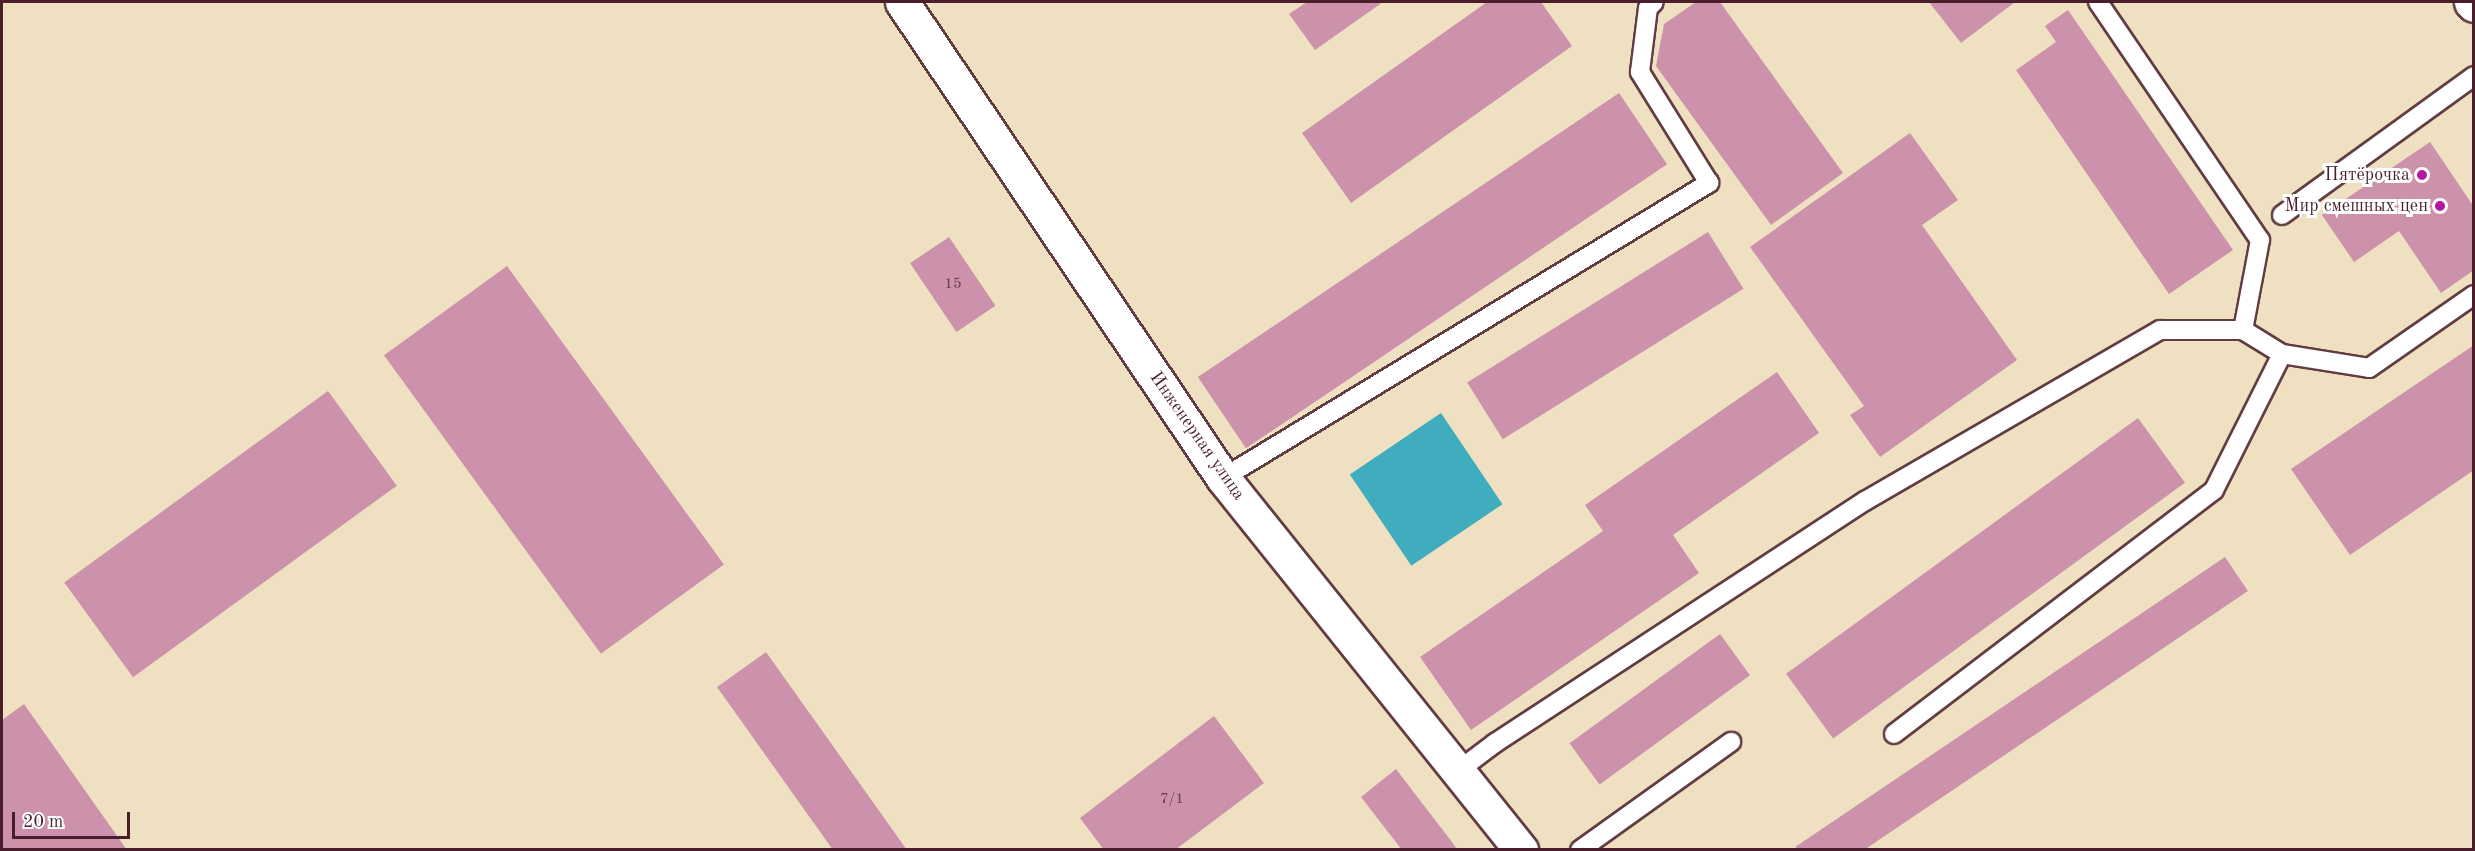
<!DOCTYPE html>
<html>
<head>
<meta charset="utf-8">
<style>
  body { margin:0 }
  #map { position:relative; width:2475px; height:851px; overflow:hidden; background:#efe0c2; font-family:"Old Standard TT",serif }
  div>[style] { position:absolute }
  .water>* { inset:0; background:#40adbe; transform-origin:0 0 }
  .building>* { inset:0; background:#cc92ab; transform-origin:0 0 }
  .roads { filter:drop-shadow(2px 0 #633c42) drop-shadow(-2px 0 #633c42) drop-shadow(0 2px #633c42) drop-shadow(0 -2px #633c42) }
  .service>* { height:18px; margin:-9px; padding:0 9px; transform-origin:9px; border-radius:9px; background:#fff }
  .minor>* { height:33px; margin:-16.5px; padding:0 16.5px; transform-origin:16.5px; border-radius:16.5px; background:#fff }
  .dots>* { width:16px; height:16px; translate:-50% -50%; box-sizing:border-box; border:3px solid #fff; border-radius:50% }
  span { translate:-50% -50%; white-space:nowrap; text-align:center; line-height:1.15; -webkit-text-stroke:6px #fff; paint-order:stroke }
  .number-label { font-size:15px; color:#6a3c4b }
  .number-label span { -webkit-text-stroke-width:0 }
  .poi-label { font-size:18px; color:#4a1f2b }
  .right { translate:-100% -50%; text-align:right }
  .street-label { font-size:18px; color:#4a1f2b }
  .frame { position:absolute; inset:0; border:3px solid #4a1f2b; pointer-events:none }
  .scale { position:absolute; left:12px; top:812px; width:118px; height:27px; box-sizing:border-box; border:3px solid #4a1f2b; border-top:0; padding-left:8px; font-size:18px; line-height:21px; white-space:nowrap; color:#4a1f2b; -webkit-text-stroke:4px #fff; paint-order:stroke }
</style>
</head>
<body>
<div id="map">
  <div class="water">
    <div style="left:1441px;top:413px;width:110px;height:110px;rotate:56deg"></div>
  </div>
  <div class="building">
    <div style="clip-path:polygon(1307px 2px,1383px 2px,1315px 50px,1289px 14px)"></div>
    <div style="clip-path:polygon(1487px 2px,1541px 2px,1572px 46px,1351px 203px,1302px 133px)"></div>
    <div style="clip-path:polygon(1696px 2px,1720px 2px,1843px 173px,1771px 225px,1656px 66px,1664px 24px)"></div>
    <div style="clip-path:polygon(1929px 2px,2015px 2px,1961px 43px)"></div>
    <div style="clip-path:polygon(2068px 10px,2233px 250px,2169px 294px,2016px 70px,2056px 42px,2045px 26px)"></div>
    <div style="left:1619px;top:93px;width:86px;height:508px;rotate:56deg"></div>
    <div style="clip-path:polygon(1910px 133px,1958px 200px,1922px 225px,2017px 360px,1880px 457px,1850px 415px,1864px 406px,1750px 247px)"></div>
    <div style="clip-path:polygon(2430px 142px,2474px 207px,2474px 270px,2441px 293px,2399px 231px,2354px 262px,2322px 215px)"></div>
    <div style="left:1708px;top:232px;width:67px;height:284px;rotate:58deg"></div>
    <div style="left:949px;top:237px;width:83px;height:47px;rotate:56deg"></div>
    <div style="left:507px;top:266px;width:369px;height:152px;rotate:54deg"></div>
    <div style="clip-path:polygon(2474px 345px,2474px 470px,2350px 555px,2291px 469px)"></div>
    <div style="clip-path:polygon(1777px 372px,1819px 433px,1673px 535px,1699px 573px,1471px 730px,1420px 657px,1603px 531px,1585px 505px)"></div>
    <div style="left:328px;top:391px;width:117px;height:326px;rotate:54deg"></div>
    <div style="left:2138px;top:418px;width:80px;height:435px;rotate:54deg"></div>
    <div style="left:2225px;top:557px;width:41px;height:518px;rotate:56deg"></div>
    <div style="left:1720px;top:634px;width:51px;height:186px;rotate:54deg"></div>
    <div style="clip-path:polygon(766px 652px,907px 850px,833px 850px,717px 687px)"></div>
    <div style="clip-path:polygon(24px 704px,127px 850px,2px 850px,2px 720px)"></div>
    <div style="clip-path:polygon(1214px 716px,1264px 783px,1175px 850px,1104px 850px,1080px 818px)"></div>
    <div style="clip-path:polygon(1396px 769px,1458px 850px,1402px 850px,1361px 797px)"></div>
  </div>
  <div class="roads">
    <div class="service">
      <div style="left:2098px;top:2px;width:288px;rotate:55.8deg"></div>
      <div style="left:2260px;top:240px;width:92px;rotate:100.7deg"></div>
      <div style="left:2282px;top:215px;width:237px;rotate:-35.9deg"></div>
      <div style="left:1223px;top:478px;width:569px;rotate:-31.26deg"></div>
      <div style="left:1709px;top:183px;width:131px;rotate:-121.9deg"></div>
      <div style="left:1640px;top:72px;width:64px;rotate:-82.9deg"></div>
      <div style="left:1648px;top:8px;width:8px;rotate:-45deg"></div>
      <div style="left:1894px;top:734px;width:402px;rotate:-37.3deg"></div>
      <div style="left:2214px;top:490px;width:152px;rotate:-63.4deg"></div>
      <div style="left:1458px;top:771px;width:46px;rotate:-37.1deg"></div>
      <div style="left:1495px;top:743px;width:442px;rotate:-33.2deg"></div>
      <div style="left:1865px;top:501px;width:341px;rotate:-30.1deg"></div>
      <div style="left:2160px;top:330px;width:83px"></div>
      <div style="left:2243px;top:330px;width:46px;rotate:31.6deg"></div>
      <div style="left:2282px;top:354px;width:88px;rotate:9.1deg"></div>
      <div style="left:2369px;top:368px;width:128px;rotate:-34.8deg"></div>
      <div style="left:1580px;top:850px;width:186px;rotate:-35.6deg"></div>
    </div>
    <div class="minor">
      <div style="left:902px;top:2px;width:574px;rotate:56.01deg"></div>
      <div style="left:1223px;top:478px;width:477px;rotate:51.3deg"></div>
      <div style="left:2471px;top:2px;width:4px;rotate:45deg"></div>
    </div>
  </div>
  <div class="dots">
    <div style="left:2422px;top:175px;background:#b5179e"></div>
    <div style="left:2440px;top:206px;background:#b5179e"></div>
  </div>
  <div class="number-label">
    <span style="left:953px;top:285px">15</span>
    <span style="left:1172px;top:800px">7/1</span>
  </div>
  <div class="poi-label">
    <span class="right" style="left:2410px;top:175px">Пятёрочка</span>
    <span class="right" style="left:2428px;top:206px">Мир смешных цен</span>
  </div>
  <div class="street-label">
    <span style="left:1197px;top:436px;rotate:55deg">Инженерная улица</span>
  </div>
  <div class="frame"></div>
  <div class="scale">20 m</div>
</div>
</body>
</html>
